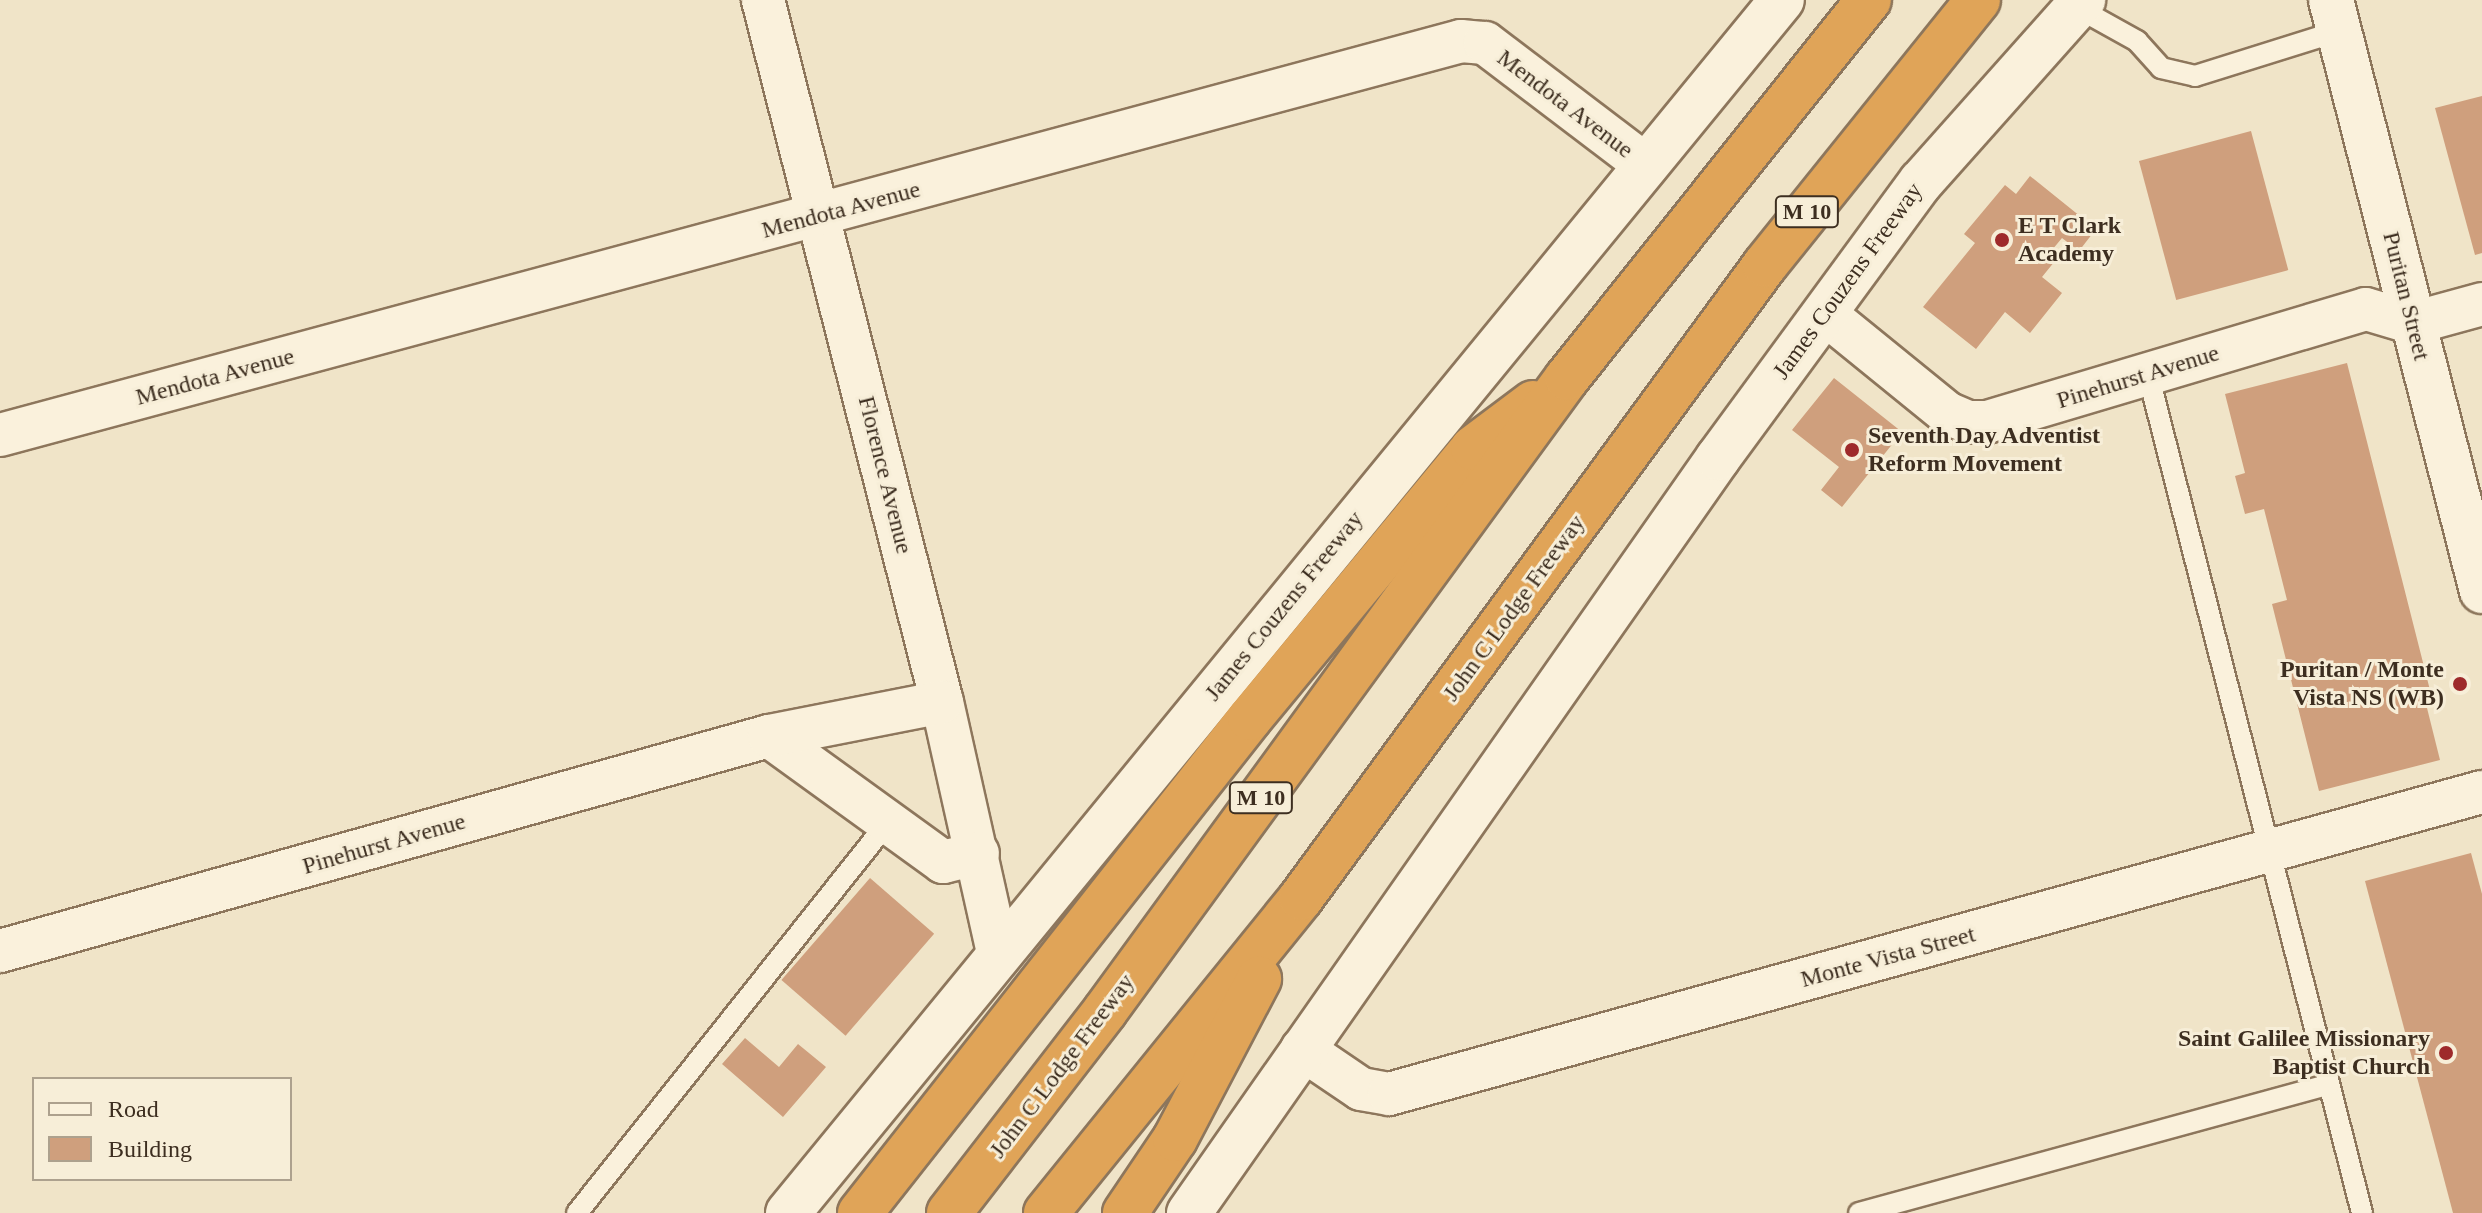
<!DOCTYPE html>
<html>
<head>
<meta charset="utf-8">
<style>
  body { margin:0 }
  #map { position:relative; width:2482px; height:1213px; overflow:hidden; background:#f0e4c8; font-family:"Times New Roman",serif }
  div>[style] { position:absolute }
  .building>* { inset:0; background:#cf9f7d; transform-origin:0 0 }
  .roads { filter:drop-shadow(2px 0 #8d765c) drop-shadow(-2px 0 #8d765c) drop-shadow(0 2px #8d765c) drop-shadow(0 -2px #8d765c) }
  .lane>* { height:20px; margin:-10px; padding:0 10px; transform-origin:10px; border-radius:10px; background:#faf1dc }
  .street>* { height:42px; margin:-21px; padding:0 21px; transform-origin:21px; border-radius:21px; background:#faf1dc }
  .secondary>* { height:44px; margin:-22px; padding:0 22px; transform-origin:22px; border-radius:22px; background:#faf1dc }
  .highway>* { height:44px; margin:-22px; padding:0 22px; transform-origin:22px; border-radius:22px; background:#e0a458 }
  .dots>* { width:22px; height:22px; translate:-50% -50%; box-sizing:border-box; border:4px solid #f7eed8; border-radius:50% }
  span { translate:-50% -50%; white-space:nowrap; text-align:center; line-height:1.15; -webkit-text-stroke:6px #f7eed8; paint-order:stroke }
  .shield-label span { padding:2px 6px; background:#f7eed8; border:2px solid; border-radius:6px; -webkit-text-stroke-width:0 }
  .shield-label { font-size:22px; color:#3d2e20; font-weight:700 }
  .street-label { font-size:24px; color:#3d2e20 }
  .poi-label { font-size:24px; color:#3d2e20; font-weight:700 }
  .left { translate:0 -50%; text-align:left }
  .right { translate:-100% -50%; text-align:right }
  .legend { position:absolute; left:32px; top:1077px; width:260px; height:104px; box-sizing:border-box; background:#f7eed8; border:2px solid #ada18e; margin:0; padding:10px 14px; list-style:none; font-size:24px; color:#3d2e20 }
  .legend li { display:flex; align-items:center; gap:16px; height:40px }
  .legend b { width:40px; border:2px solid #ada18e }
</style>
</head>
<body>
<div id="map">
  <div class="building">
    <div style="clip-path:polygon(2482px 96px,2482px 253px,2475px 255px,2435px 108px)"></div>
    <div style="left:2251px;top:131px;width:144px;height:116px;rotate:75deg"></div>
    <div style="clip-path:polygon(2030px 176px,2096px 229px,2079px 251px,2062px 238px,2052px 250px,2059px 256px,2042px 277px,2062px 293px,2030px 333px,2005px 312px,1976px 349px,1923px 307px,1975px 243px,1964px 234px,2005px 185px,2016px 194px)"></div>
    <div style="clip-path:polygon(2347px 363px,2432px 698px,2425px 700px,2440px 760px,2319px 791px,2272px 604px,2287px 600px,2264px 509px,2245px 514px,2235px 476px,2245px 473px,2225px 394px)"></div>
    <div style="clip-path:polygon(1834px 378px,1902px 432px,1842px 507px,1821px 490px,1839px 467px,1792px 430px)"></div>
    <div style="clip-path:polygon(2471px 853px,2482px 894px,2482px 1213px,2453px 1213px,2365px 881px)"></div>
    <div style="left:870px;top:878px;width:85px;height:135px;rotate:41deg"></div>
    <div style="clip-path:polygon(745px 1038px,779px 1067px,798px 1044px,826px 1067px,783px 1117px,722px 1064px)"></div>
  </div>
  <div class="roads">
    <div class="lane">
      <div style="left:2076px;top:7px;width:70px;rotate:29.1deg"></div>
      <div style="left:2137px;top:41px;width:36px;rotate:48deg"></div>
      <div style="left:2161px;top:68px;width:35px;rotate:13deg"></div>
      <div style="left:2195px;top:76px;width:151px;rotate:-17.4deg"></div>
      <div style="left:2148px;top:374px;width:866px;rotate:75.69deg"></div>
      <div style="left:577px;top:1213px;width:500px;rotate:-51.5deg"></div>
      <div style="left:1859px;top:1213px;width:487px;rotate:-15.3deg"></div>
    </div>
    <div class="street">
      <div style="left:763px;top:0;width:724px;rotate:75.7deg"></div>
      <div style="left:942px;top:702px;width:256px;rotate:77.4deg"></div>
      <div style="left:1824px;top:313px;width:159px;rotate:39.1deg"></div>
      <div style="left:1947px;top:413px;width:23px;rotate:23deg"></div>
      <div style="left:1968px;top:422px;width:19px"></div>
      <div style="left:1987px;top:422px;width:395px;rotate:-16.6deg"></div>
      <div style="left:2366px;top:309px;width:49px;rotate:16.6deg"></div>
      <div style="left:2413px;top:323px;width:72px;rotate:-15.4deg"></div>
      <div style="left:0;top:435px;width:1513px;rotate:-15.09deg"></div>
      <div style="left:1461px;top:41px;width:24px;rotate:5deg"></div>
      <div style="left:1485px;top:43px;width:203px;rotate:37.2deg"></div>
      <div style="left:769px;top:736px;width:215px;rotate:35.9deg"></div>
      <div style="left:943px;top:862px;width:36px;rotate:-14deg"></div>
      <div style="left:0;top:951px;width:798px;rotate:-15.62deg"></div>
      <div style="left:769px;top:736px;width:176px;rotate:-11.1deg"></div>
      <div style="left:1302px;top:1049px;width:71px;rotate:34.1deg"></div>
      <div style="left:1361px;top:1089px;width:28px;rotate:10deg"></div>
      <div style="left:1389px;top:1094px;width:1134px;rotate:-15.45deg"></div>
    </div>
    <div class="secondary">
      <div style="left:2331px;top:0;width:610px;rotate:75.67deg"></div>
      <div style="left:788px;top:1213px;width:1568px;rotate:-50.67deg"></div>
      <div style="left:1189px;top:1213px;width:922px;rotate:-54.98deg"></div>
      <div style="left:1718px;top:458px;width:343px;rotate:-53.7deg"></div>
      <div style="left:1921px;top:182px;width:244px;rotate:-48.3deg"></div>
    </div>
    <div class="highway">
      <div style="left:860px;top:1213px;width:630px;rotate:-51.77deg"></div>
      <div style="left:1250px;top:718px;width:350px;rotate:-50.4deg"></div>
      <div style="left:1473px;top:448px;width:75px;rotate:-36.9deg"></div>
      <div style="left:949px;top:1213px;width:255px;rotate:-52.3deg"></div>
      <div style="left:1105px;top:1011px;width:784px;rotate:-53.88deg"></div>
      <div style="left:1567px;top:378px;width:484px;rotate:-51.4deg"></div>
      <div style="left:1046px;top:1213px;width:405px;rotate:-51deg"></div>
      <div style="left:1301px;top:898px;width:785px;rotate:-53.76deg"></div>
      <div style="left:1765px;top:265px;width:340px;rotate:-51.2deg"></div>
      <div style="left:1125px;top:1213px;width:89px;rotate:-56deg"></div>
      <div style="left:1175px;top:1139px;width:181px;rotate:-62.3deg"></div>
    </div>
  </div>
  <div class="dots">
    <div style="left:2002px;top:240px;background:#9e2a2b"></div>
    <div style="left:1852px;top:450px;background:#9e2a2b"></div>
    <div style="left:2460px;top:684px;background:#9e2a2b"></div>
    <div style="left:2446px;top:1053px;background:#9e2a2b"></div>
  </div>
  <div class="shield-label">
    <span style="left:1807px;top:212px">M 10</span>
    <span style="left:1261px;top:798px">M 10</span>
  </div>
  <div class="street-label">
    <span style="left:1565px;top:104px;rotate:37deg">Mendota Avenue</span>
    <span style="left:841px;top:210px;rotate:-15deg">Mendota Avenue</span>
    <span style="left:1848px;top:281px;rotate:-54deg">James Couzens Freeway</span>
    <span style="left:2406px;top:296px;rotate:76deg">Puritan Street</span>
    <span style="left:215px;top:377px;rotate:-15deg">Mendota Avenue</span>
    <span style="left:2138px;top:377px;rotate:-17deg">Pinehurst Avenue</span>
    <span style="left:885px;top:475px;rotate:76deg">Florence Avenue</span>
    <span style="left:1284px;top:606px;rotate:-51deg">James Couzens Freeway</span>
    <span style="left:1514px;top:608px;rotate:-54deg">John C Lodge Freeway</span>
    <span style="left:384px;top:844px;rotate:-16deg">Pinehurst Avenue</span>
    <span style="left:1888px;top:957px;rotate:-15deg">Monte Vista Street</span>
    <span style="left:1062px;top:1066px;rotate:-53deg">John C Lodge Freeway</span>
  </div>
  <div class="poi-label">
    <span class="left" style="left:2018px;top:240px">E T Clark<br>Academy</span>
    <span class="left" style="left:1868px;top:450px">Seventh Day Adventist<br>Reform Movement</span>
    <span class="right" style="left:2444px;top:684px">Puritan / Monte<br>Vista NS (WB)</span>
    <span class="right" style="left:2430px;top:1053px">Saint Galilee Missionary<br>Baptist Church</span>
  </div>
  <ul class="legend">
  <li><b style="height:10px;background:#faf1dc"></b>Road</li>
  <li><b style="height:22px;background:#cf9f7d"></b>Building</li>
  </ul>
</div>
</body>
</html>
